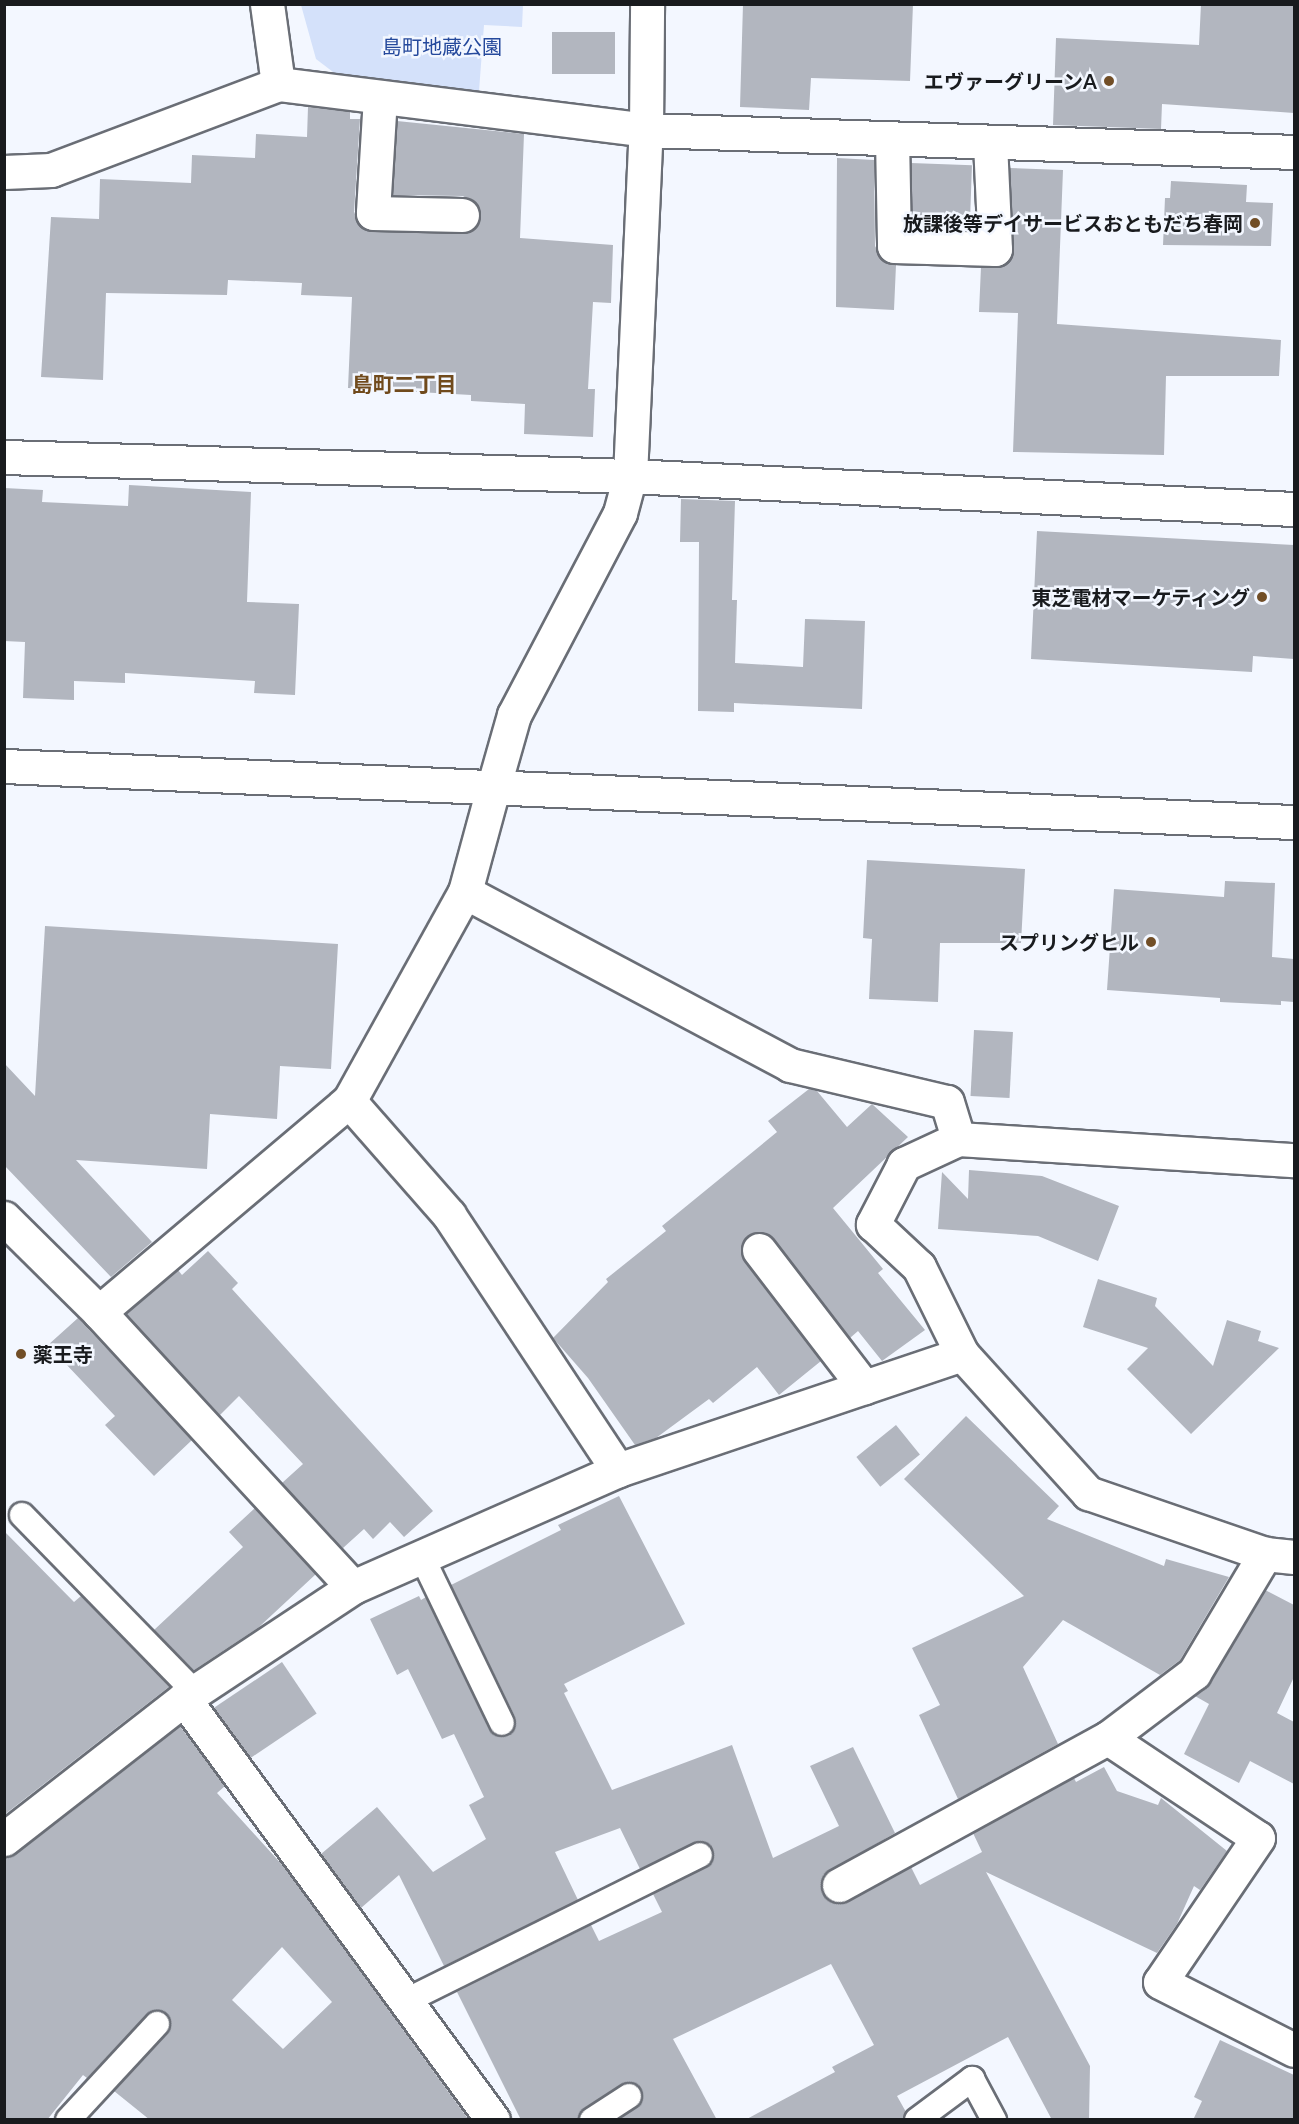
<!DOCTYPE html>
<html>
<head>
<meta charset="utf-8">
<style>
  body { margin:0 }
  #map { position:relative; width:1299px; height:2124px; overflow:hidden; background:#f3f7ff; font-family:Lato,"Noto Sans JP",sans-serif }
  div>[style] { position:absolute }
  .green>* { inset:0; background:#d4e1fa }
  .building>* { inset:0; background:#b2b6bf; transform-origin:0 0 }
  .roads { filter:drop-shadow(2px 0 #6a6e76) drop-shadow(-2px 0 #6a6e76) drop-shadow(0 2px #6a6e76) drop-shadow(0 -2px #6a6e76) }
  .lane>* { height:24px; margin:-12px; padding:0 12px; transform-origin:12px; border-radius:12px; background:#fff }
  .street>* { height:33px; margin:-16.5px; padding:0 16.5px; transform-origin:16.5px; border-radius:16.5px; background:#fff }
  .secondary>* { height:33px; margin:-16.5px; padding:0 16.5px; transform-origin:16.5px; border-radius:16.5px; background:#fff }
  .dots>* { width:16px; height:16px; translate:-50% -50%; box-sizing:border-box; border:3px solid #f3f7ff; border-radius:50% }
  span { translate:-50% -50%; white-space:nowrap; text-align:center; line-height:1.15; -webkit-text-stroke:5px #f3f7ff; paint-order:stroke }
  .park-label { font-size:20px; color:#25499c }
  .poi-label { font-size:20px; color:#191b1e; font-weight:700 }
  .right { translate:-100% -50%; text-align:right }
  .left { translate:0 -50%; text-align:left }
  .neighbourhood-label { font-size:21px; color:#704a1c; font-weight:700 }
  .frame { position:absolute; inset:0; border:6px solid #191b1e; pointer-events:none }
</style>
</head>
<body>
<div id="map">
  <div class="green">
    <div style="clip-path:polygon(301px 5px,523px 5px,522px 27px,484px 25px,479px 91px,337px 75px,316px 59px)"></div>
  </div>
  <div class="building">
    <div style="clip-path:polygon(743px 4px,913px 4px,910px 81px,811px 78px,809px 110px,740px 107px)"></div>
    <div style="clip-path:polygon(1201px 4px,1294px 4px,1294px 113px,1162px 104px,1161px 129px,1053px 125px,1056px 38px,1199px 45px)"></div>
    <div style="left:552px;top:32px;width:63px;height:42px"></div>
    <div style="clip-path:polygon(308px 107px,350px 112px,350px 119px,360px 119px,354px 212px,363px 229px,373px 232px,462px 234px,478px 225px,481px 216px,478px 206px,463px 196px,393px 195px,397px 121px,524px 134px,520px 238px,613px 245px,611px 303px,593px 302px,588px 389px,595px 389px,593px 437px,524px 434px,525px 404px,471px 401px,471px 395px,348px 388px,352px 297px,301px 295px,302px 283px,228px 280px,227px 295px,106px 293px,103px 380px,41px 377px,51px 217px,99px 219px,100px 179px,191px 183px,192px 155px,255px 158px,256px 134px,307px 137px)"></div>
    <div style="clip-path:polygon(837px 158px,874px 160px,875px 246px,884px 262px,896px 265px,894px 310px,836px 307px)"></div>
    <div style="left:911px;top:163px;width:61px;height:53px;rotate:2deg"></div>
    <div style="clip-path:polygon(1010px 168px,1063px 170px,1057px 324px,1281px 340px,1279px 376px,1166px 376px,1164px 455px,1013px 452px,1018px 313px,979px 312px,981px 267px,1004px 266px,1014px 249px)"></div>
    <div style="clip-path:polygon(1171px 181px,1247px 185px,1246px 202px,1273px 203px,1271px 246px,1163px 245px,1165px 198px,1170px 198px)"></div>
    <div style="clip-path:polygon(129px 485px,251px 492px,247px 602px,299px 604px,295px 695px,254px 693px,255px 681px,125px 673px,125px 683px,74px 681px,74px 700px,23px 698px,25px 642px,4px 641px,4px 488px,43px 490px,42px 502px,128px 506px)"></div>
    <div style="clip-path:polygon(681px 499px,735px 501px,732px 600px,737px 600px,735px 663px,803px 667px,805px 619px,865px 621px,862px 709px,734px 703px,734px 712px,698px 711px,699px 542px,680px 542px)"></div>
    <div style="clip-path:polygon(1037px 531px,1294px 545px,1294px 659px,1253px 656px,1252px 672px,1031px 659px)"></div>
    <div style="clip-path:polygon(867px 860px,1025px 869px,1021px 943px,940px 943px,938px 1002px,869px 999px,872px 939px,863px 938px)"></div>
    <div style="clip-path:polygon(1225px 881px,1275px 883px,1272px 957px,1294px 959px,1294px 1002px,1281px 1001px,1281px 1005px,1220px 1002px,1220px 998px,1107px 990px,1114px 889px,1224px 897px)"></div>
    <div style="clip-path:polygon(45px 926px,338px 944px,331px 1069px,280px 1066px,277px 1119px,210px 1114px,207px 1169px,76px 1160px,152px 1242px,111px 1277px,4px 1165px,4px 1063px,35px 1096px)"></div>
    <div style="left:974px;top:1030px;width:39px;height:66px;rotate:3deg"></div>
    <div style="clip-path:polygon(809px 1089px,817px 1091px,847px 1127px,872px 1104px,908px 1137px,833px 1208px,883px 1269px,878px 1273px,925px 1330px,882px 1361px,858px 1331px,850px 1338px,774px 1239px,756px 1232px,742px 1243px,744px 1261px,821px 1361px,779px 1395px,757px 1367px,713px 1403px,709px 1399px,656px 1438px,635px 1445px,588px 1378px,553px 1338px,608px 1282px,606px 1279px,666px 1231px,662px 1226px,777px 1132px,768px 1121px)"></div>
    <div style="clip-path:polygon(969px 1170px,1042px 1176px,1119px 1206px,1098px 1261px,1038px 1236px,938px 1229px,942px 1172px,968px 1199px)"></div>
    <div style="clip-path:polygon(208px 1251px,238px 1283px,232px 1289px,433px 1511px,404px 1537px,390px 1522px,373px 1539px,364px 1529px,343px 1548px,282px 1483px,303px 1464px,239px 1396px,220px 1415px,126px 1314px,178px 1270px,182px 1275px)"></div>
    <div style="clip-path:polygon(1098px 1279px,1157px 1298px,1155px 1306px,1213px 1366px,1227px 1320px,1261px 1331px,1258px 1341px,1279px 1348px,1191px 1434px,1127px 1369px,1148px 1348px,1083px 1327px)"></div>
    <div style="clip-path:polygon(78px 1318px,192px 1440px,154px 1476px,105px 1425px,115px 1416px,48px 1345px)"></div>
    <div style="clip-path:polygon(966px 1416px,1059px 1506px,1047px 1519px,1164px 1566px,1166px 1559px,1229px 1577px,1180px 1660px,1160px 1675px,1063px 1620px,1023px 1667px,1058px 1744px,958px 1799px,919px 1715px,940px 1705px,912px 1648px,1024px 1596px,904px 1479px)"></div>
    <div style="left:896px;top:1425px;width:38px;height:51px;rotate:51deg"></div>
    <div style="clip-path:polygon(619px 1496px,685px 1624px,564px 1684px,568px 1691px,564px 1693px,612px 1790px,732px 1745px,773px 1858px,839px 1826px,810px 1766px,853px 1747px,895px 1833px,823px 1875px,822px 1893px,838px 1904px,911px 1867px,920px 1885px,982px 1852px,973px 1833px,1074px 1778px,1076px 1782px,1104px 1767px,1117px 1791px,1158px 1805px,1161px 1798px,1227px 1851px,1200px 1890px,1194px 1886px,1177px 1924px,1157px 1953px,986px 1872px,1090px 2066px,1089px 2120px,1052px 2120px,1008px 2037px,897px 2096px,906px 2112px,903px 2120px,745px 2120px,835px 2072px,832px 2067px,874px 2045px,831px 1964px,673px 2039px,717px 2120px,619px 2120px,642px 2102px,641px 2088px,629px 2082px,584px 2108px,578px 2120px,521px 2120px,457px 1992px,591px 1925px,599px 1941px,662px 1912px,653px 1894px,712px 1862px,712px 1848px,701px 1841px,640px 1869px,620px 1828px,555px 1852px,578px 1900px,444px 1966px,399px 1875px,361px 1908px,321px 1854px,377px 1807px,433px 1872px,486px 1839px,469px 1805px,484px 1797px,454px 1734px,442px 1739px,408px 1669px,397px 1675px,370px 1619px,419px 1596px,421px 1600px,426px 1597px,489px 1729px,500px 1737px,509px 1736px,516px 1725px,515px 1717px,451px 1585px,561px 1530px,558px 1525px)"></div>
    <div style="clip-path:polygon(255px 1508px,316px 1574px,259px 1627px,194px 1670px,154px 1630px,243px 1547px,229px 1532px)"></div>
    <div style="clip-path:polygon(4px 1531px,74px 1602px,81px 1596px,170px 1686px,4px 1815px)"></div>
    <div style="clip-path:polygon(1265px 1590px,1294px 1605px,1294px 1677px,1277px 1713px,1294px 1722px,1294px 1784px,1250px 1761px,1239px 1783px,1184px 1754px,1209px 1704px,1195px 1696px,1210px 1683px)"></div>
    <div style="left:282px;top:1662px;width:62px;height:82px;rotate:56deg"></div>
    <div style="clip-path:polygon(evenodd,180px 1726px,225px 1786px,217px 1793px,285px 1868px,469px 2120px,150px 2120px,114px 2091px,168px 2033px,170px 2019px,160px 2010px,147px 2014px,87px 2078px,83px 2075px,47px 2120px,4px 2120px,4px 1857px,16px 1854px,180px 1726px,282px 1947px,332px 2002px,283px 2049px,232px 2000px,282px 1947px)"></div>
    <div style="clip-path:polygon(1220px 2040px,1294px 2075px,1294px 2120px,1193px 2120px,1202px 2101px,1194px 2097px)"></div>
  </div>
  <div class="roads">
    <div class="lane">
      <div style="left:22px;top:1515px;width:246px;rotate:45.7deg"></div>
      <div style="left:422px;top:1557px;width:184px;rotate:64.3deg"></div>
      <div style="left:406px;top:2001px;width:328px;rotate:-26.4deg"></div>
      <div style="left:68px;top:2120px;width:131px;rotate:-47.2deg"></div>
      <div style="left:592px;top:2120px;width:44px;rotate:-33deg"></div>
      <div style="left:917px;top:2120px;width:69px;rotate:-36.7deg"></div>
      <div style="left:972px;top:2079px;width:47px;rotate:61.8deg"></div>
    </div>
    <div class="street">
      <div style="left:267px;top:4px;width:81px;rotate:82.2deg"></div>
      <div style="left:380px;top:97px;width:116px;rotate:93.5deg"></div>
      <div style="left:373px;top:213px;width:89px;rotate:1.3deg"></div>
      <div style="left:892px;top:138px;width:108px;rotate:88.9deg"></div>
      <div style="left:894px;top:246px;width:101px;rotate:1.7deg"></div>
      <div style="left:995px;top:249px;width:107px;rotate:-92.7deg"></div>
      <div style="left:4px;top:172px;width:47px;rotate:-2.4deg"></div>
      <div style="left:51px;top:170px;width:243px;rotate:-20.7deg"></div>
      <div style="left:278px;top:84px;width:371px;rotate:7.1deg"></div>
      <div style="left:646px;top:130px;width:648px;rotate:1.94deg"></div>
      <div style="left:4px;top:457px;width:626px;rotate:1.74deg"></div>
      <div style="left:630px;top:476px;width:665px;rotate:2.85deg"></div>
      <div style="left:494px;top:785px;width:111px;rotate:105.2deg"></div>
      <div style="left:465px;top:892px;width:368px;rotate:28deg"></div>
      <div style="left:790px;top:1065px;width:161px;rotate:13.3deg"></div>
      <div style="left:947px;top:1102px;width:39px;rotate:73deg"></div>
      <div style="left:958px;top:1139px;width:337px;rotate:3.6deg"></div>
      <div style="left:349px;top:1101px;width:152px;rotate:48.7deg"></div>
      <div style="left:449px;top:1215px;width:306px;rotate:56.5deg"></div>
      <div style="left:958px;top:1139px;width:60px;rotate:155.2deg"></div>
      <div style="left:904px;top:1164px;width:68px;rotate:117.3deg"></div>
      <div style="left:873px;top:1224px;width:63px;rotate:43.1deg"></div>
      <div style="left:919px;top:1267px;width:97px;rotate:63.7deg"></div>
      <div style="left:962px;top:1354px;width:188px;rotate:47.8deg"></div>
      <div style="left:1088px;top:1493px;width:187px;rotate:19deg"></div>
      <div style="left:1265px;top:1554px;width:29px;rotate:6deg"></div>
      <div style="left:4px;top:1218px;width:134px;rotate:44.7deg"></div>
      <div style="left:99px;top:1312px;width:374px;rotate:47.3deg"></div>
      <div style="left:759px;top:1250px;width:173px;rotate:52.5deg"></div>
      <div style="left:99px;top:1312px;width:327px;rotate:-40.2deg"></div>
      <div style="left:349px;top:1101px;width:239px;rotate:-61deg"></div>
      <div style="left:184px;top:1699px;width:522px;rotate:53.72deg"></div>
      <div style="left:1108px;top:1738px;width:180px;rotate:33.7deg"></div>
      <div style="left:1258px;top:1838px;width:174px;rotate:124.2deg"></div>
      <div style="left:1160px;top:1982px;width:150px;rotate:26.9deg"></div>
      <div style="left:4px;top:1839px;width:228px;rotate:-37.9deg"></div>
      <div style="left:184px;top:1699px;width:203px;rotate:-33.5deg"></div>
      <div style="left:353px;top:1587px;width:290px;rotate:-23.8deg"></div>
      <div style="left:618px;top:1470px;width:363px;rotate:-18.6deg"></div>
      <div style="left:839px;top:1885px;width:307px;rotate:-28.7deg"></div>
      <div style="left:1108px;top:1738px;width:108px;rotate:-37.1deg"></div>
      <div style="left:1194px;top:1673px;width:139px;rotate:-59.2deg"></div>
    </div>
    <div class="secondary">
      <div style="left:4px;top:766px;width:1291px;rotate:2.49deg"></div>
      <div style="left:494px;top:785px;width:73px;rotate:-74.1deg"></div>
      <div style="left:514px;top:715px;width:228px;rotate:-62.3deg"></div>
      <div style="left:620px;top:513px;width:38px;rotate:-75deg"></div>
      <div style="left:630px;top:476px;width:346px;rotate:-87.4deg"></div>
      <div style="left:646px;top:130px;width:126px;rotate:-89.5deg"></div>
    </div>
  </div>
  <div class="dots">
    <div style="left:1109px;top:81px;background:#714e27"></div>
    <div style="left:1255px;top:223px;background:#714e27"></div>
    <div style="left:1262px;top:597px;background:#714e27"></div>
    <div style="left:1151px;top:942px;background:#714e27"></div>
    <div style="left:21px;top:1354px;background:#714e27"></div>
  </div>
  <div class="park-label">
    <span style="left:442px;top:46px">島町地蔵公園</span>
  </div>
  <div class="poi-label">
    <span class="right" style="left:1097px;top:81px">エヴァーグリーンA</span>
    <span class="right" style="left:1243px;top:223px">放課後等デイサービスおともだち春岡</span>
    <span class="right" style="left:1250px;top:597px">東芝電材マーケティング</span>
    <span class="right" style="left:1139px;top:942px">スプリングヒル</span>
    <span class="left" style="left:33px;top:1354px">薬王寺</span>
  </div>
  <div class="neighbourhood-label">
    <span style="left:404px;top:384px">島町二丁目</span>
  </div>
  <div class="frame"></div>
</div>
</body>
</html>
